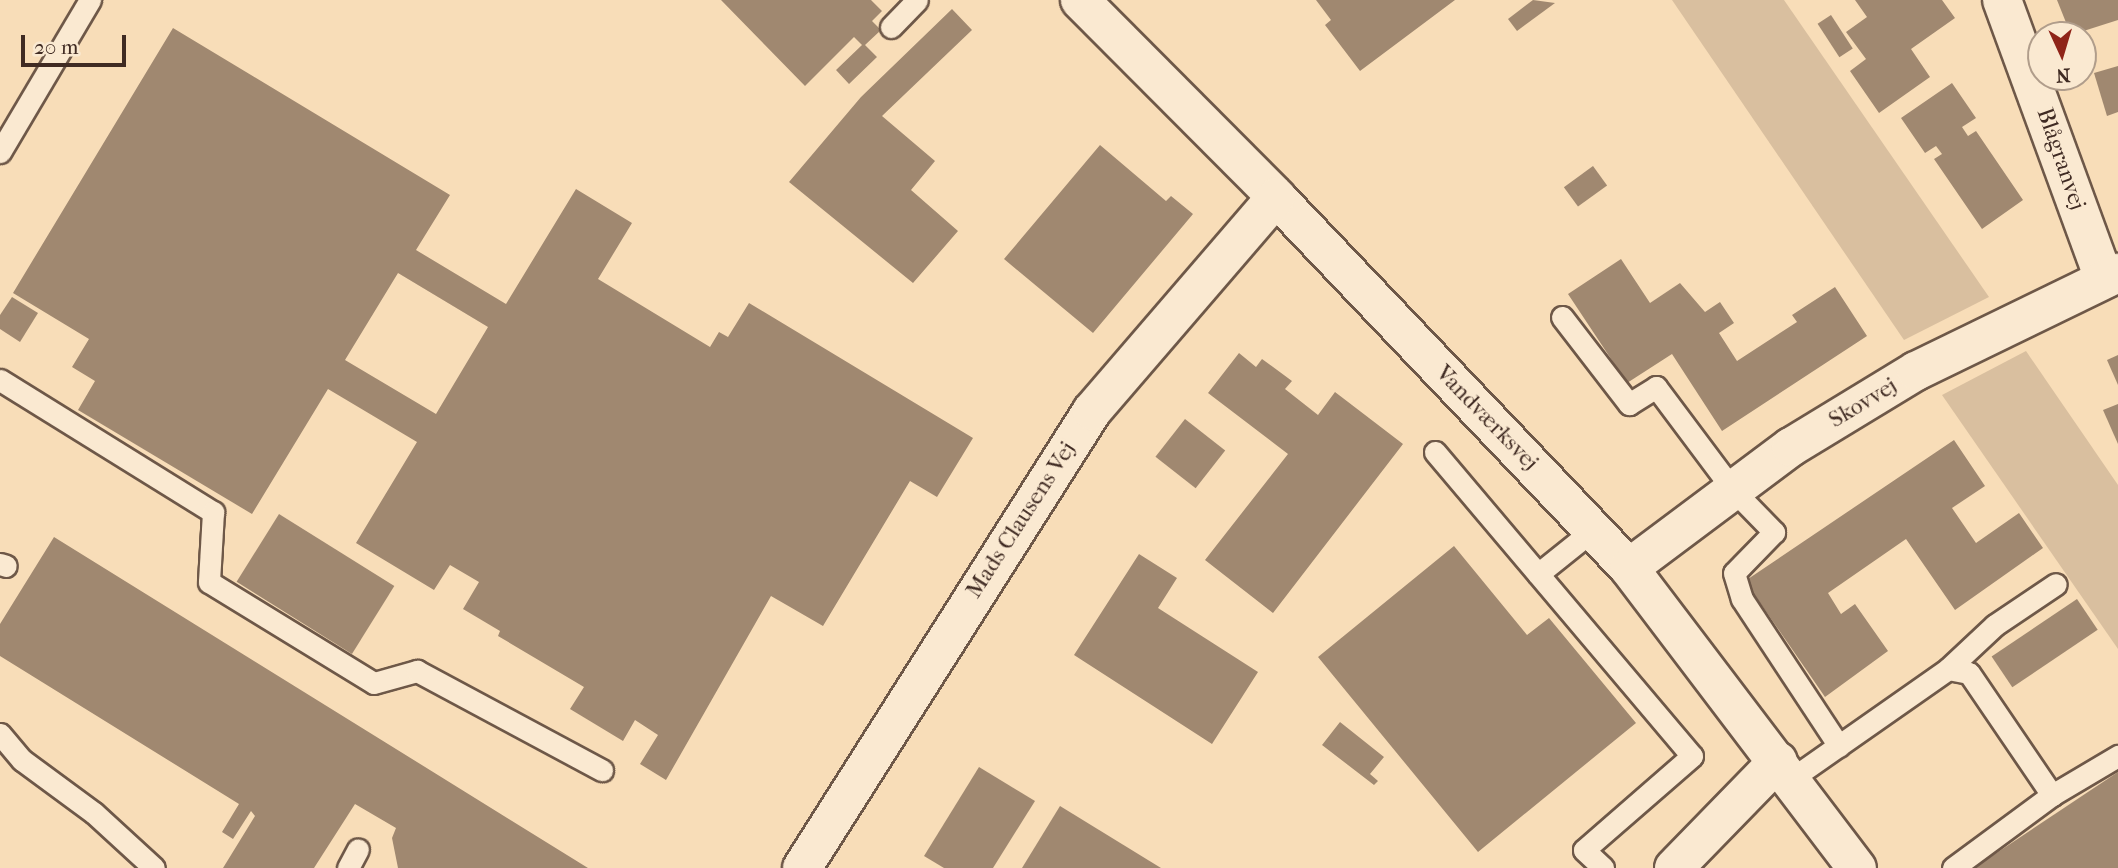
<!DOCTYPE html>
<html>
<head>
<meta charset="utf-8">
<style>
  body { margin:0 }
  #map { position:relative; width:2118px; height:868px; overflow:hidden; background:#f8ddb8; font-family:"IM FELL French Canon",serif }
  div>[style] { position:absolute }
  .green>* { inset:0; background:#d9bf9f }
  .building>* { inset:0; background:#a08870; transform-origin:0 0 }
  .roads { filter:drop-shadow(2px 0 #6e5848) drop-shadow(-2px 0 #6e5848) drop-shadow(0 2px #6e5848) drop-shadow(0 -2px #6e5848) }
  .service>* { height:21px; margin:-10.5px; padding:0 10.5px; transform-origin:10.5px; border-radius:10.5px; background:#fae9d1 }
  .minor>* { height:38px; margin:-19px; padding:0 19px; transform-origin:19px; border-radius:19px; background:#fae9d1 }
  span { translate:-50% -50%; white-space:nowrap; text-align:center; line-height:1.15; -webkit-text-stroke:5px #fae9d1; paint-order:stroke }
  .street-label { font-size:23px; color:#402b23 }
  .north { position:absolute; left:2027px; top:21px; width:70px; height:70px; box-sizing:border-box; background:#fae9d1; border:2px solid #b09d8b; border-radius:50%; rotate:176deg; font-size:19px; font-weight:700; line-height:28px; text-align:center; color:#402b23 }
  .north::after { content:''; display:block; margin:auto; width:24px; height:32px; background:#8f2418; clip-path:polygon(50% 0,100% 100%,50% 72%,0 100%) }
  .scale { position:absolute; left:21px; top:35px; width:105px; height:32px; box-sizing:border-box; border:4px solid #402b23; border-top:0; padding-left:9px; font-size:21px; line-height:24px; white-space:nowrap; color:#402b23; -webkit-text-stroke:5px #fae9d1; paint-order:stroke }
</style>
</head>
<body>
<div id="map">
  <div class="green">
    <div style="clip-path:polygon(1672px 0,1784px 0,1989px 297px,1904px 340px)"></div>
    <div style="clip-path:polygon(2026px 351px,2118px 485px,2118px 649px,1942px 395px)"></div>
  </div>
  <div class="building">
    <div style="clip-path:polygon(721px 0,871px 0,882px 11px,872px 21px,881px 30px,865px 45px,877px 57px,849px 84px,836px 70px,862px 45px,854px 37px,805px 86px)"></div>
    <div style="clip-path:polygon(1316px 0,1455px 0,1360px 71px,1325px 25px,1331px 20px)"></div>
    <div style="clip-path:polygon(1533px 0,1555px 3px,1517px 31px,1508px 19px)"></div>
    <div style="clip-path:polygon(1855px 0,1942px 0,1955px 18px,1911px 49px,1930px 77px,1879px 113px,1850px 71px,1866px 59px,1846px 32px,1867px 17px)"></div>
    <div style="clip-path:polygon(2057px 0,2118px 0,2118px 20px,2071px 35px)"></div>
    <div style="clip-path:polygon(952px 9px,972px 30px,882px 116px,935px 161px,911px 190px,958px 231px,913px 283px,789px 182px,861px 97px)"></div>
    <div style="left:1831px;top:15px;width:40px;height:16px;rotate:57deg"></div>
    <div style="clip-path:polygon(evenodd,173px 28px,450px 195px,416px 250px,506px 304px,576px 189px,632px 223px,598px 279px,710px 347px,719px 332px,728px 337px,749px 303px,973px 438px,937px 497px,910px 481px,823px 626px,771px 596px,666px 780px,640px 764px,658px 735px,635px 720px,623px 741px,570px 709px,584px 687px,498px 636px,500px 631px,463px 609px,479px 582px,450px 565px,434px 590px,356px 543px,417px 442px,328px 389px,252px 514px,78px 410px,95px 381px,72px 367px,89px 339px,13px 293px,173px 28px,398px 273px,488px 327px,436px 414px,345px 360px,398px 273px)"></div>
    <div style="clip-path:polygon(2118px 66px,2118px 112px,2107px 116px,2094px 73px)"></div>
    <div style="clip-path:polygon(1952px 83px,1976px 118px,1962px 127px,1968px 136px,1976px 131px,2023px 200px,1982px 229px,1934px 159px,1942px 154px,1936px 146px,1925px 153px,1901px 118px)"></div>
    <div style="clip-path:polygon(1100px 145px,1166px 201px,1171px 196px,1193px 214px,1093px 333px,1004px 259px)"></div>
    <div style="left:1593px;top:166px;width:24px;height:36px;rotate:54deg"></div>
    <div style="clip-path:polygon(1621px 259px,1650px 303px,1680px 283px,1705px 312px,1720px 302px,1734px 323px,1719px 333px,1737px 361px,1797px 322px,1792px 315px,1835px 287px,1867px 336px,1722px 431px,1672px 354px,1627px 383px,1568px 294px)"></div>
    <div style="clip-path:polygon(12px 297px,38px 313px,20px 342px,0 329px,0 315px)"></div>
    <div style="clip-path:polygon(1239px 353px,1256px 367px,1262px 359px,1292px 381px,1285px 389px,1318px 415px,1335px 392px,1403px 444px,1273px 613px,1205px 560px,1288px 454px,1208px 393px)"></div>
    <div style="clip-path:polygon(2118px 355px,2118px 385px,2107px 360px)"></div>
    <div style="clip-path:polygon(2118px 404px,2118px 444px,2103px 410px)"></div>
    <div style="left:1185px;top:419px;width:51px;height:48px;rotate:38deg"></div>
    <div style="clip-path:polygon(1954px 440px,1985px 486px,1952px 508px,1976px 543px,2019px 513px,2043px 548px,1955px 610px,1906px 539px,1828px 593px,1841px 614px,1855px 604px,1888px 651px,1825px 697px,1745px 581px)"></div>
    <div style="left:279px;top:514px;width:136px;height:80px;rotate:32deg"></div>
    <div style="clip-path:polygon(54px 537px,588px 868px,398px 868px,392px 838px,396px 828px,355px 804px,314px 868px,223px 868px,255px 816px,251px 811px,233px 839px,222px 832px,239px 804px,0 656px,0 624px)"></div>
    <div style="clip-path:polygon(1454px 546px,1527px 635px,1549px 618px,1636px 723px,1478px 852px,1318px 657px)"></div>
    <div style="clip-path:polygon(1139px 554px,1177px 578px,1158px 608px,1258px 672px,1212px 744px,1074px 655px)"></div>
    <div style="left:2077px;top:599px;width:37px;height:103px;rotate:56deg"></div>
    <div style="clip-path:polygon(1340px 722px,1384px 757px,1370px 774px,1378px 781px,1374px 785px,1322px 745px)"></div>
    <div style="clip-path:polygon(979px 767px,1035px 801px,993px 868px,944px 868px,924px 856px)"></div>
    <div style="clip-path:polygon(2118px 772px,2118px 868px,1974px 868px)"></div>
    <div style="clip-path:polygon(1060px 806px,1161px 868px,1022px 868px)"></div>
  </div>
  <div class="roads">
    <div class="service">
      <div style="left:891px;top:27px;width:37px;rotate:-46deg"></div>
      <div style="left:0;top:152px;width:177px;rotate:-59.4deg"></div>
      <div style="left:1562px;top:317px;width:110px;rotate:52.4deg"></div>
      <div style="left:1629px;top:404px;width:32px;rotate:-32deg"></div>
      <div style="left:1656px;top:387px;width:129px;rotate:53.2deg"></div>
      <div style="left:1733px;top:490px;width:59px;rotate:45.7deg"></div>
      <div style="left:1774px;top:532px;width:57px;rotate:134.3deg"></div>
      <div style="left:1734px;top:573px;width:27px;rotate:73deg"></div>
      <div style="left:1742px;top:599px;width:176px;rotate:56.6deg"></div>
      <div style="left:0;top:380px;width:251px;rotate:31.8deg"></div>
      <div style="left:213px;top:512px;width:70px;rotate:93.3deg"></div>
      <div style="left:209px;top:582px;width:193px;rotate:31.5deg"></div>
      <div style="left:374px;top:683px;width:45px;rotate:-15.6deg"></div>
      <div style="left:417px;top:671px;width:210px;rotate:28.2deg"></div>
      <div style="left:1435px;top:452px;width:398px;rotate:49.8deg"></div>
      <div style="left:1692px;top:756px;width:143px;rotate:139deg"></div>
      <div style="left:1584px;top:850px;width:26px;rotate:43deg"></div>
      <div style="left:0;top:564px;width:6px;rotate:18deg"></div>
      <div style="left:1538px;top:574px;width:70px;rotate:-38.7deg"></div>
      <div style="left:1948px;top:669px;width:64px;rotate:-43.1deg"></div>
      <div style="left:1995px;top:625px;width:73px;rotate:-33.9deg"></div>
      <div style="left:0;top:734px;width:34px;rotate:50deg"></div>
      <div style="left:22px;top:760px;width:89px;rotate:36.4deg"></div>
      <div style="left:94px;top:813px;width:81px;rotate:42.5deg"></div>
      <div style="left:1791px;top:779px;width:192px;rotate:-35deg"></div>
      <div style="left:1948px;top:669px;width:21px;rotate:11deg"></div>
      <div style="left:1969px;top:673px;width:148px;rotate:55.8deg"></div>
      <div style="left:2052px;top:795px;width:123px;rotate:143.6deg"></div>
      <div style="left:2052px;top:795px;width:77px;rotate:-30.6deg"></div>
      <div style="left:348px;top:868px;width:21px;rotate:-62deg"></div>
    </div>
    <div class="minor">
      <div style="left:1080px;top:0;width:278px;rotate:45.1deg"></div>
      <div style="left:1276px;top:197px;width:512px;rotate:46.42deg"></div>
      <div style="left:1629px;top:568px;width:377px;rotate:52.8deg"></div>
      <div style="left:2002px;top:0;width:297px;rotate:69.9deg"></div>
      <div style="left:1629px;top:568px;width:202px;rotate:-36.8deg"></div>
      <div style="left:1791px;top:447px;width:146px;rotate:-31.3deg"></div>
      <div style="left:1916px;top:371px;width:225px;rotate:-25.9deg"></div>
      <div style="left:802px;top:868px;width:541px;rotate:-57.6deg"></div>
      <div style="left:1092px;top:411px;width:282px;rotate:-49.3deg"></div>
      <div style="left:1674px;top:868px;width:149px;rotate:-45.8deg"></div>
    </div>
  </div>
  <div class="street-label">
    <span style="left:2061px;top:159px;rotate:71deg">Blågranvej</span>
    <span style="left:1863px;top:403px;rotate:-31deg">Skovvej</span>
    <span style="left:1487px;top:418px;rotate:46deg">Vandværksvej</span>
    <span style="left:1021px;top:520px;rotate:-57deg">Mads Clausens Vej</span>
  </div>
  <div class="north">N</div>
  <div class="scale">20 m</div>
</div>
</body>
</html>
